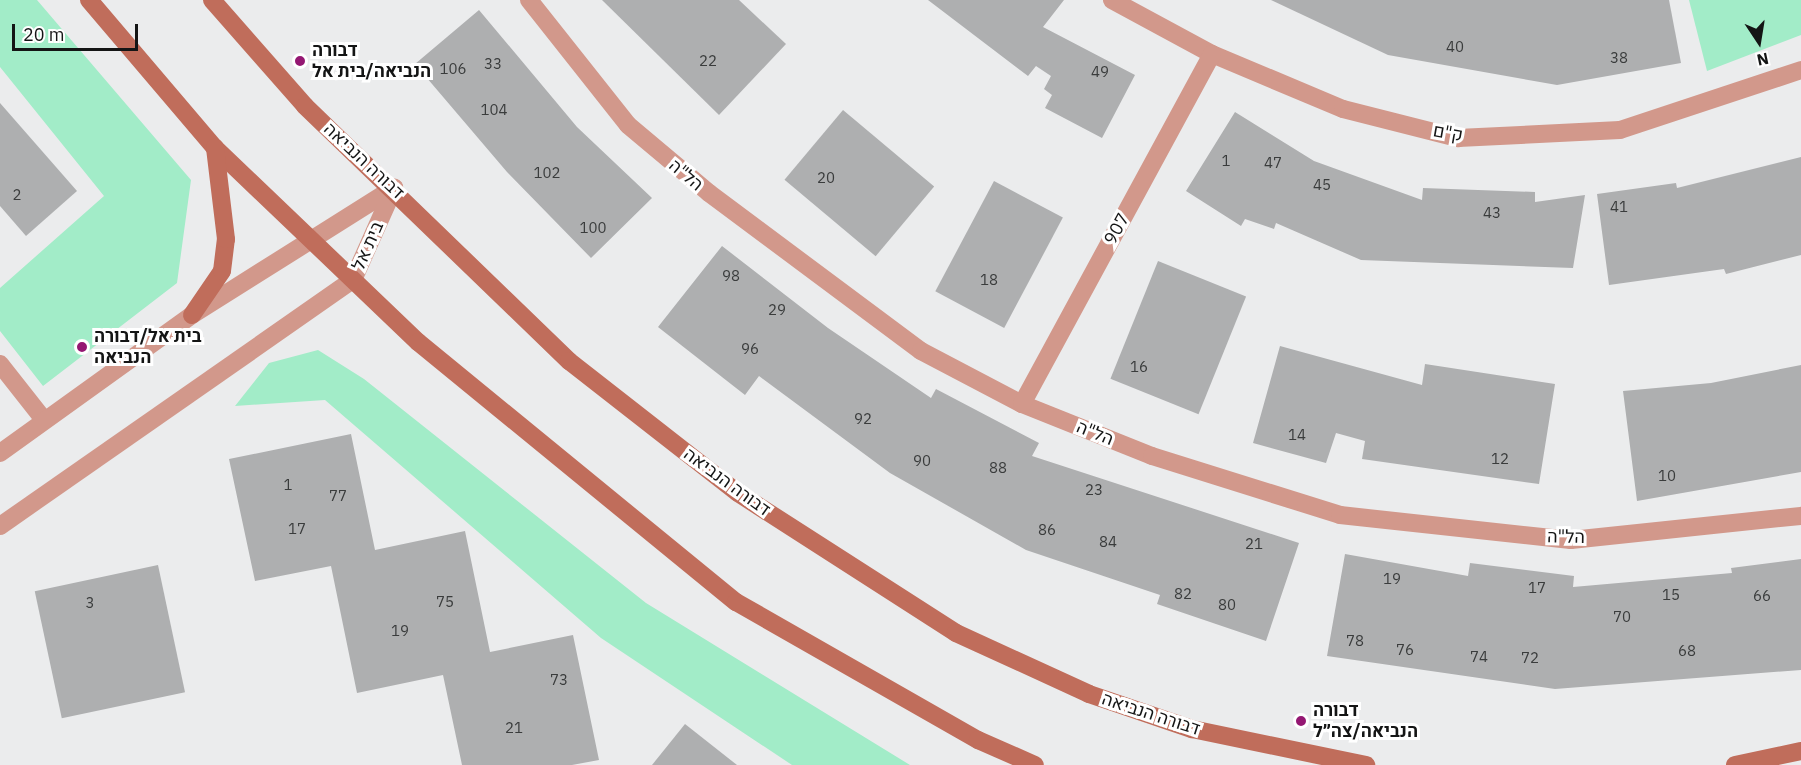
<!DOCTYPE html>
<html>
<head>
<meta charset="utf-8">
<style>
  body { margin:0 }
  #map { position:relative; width:1801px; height:765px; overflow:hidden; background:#ebeced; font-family:"IBM Plex Sans",Heebo,sans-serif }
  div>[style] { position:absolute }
  .green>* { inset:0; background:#a2ecc8 }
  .building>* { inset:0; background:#aeafb0; transform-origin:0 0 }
  .lane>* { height:18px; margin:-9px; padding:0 9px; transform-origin:9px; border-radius:9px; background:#d2988b }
  .street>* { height:18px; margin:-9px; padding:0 9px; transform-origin:9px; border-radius:9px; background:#d2988b }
  .secondary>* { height:18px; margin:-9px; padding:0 9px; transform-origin:9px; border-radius:9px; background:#c06d5b }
  .dots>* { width:16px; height:16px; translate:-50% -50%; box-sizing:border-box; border:3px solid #fff; border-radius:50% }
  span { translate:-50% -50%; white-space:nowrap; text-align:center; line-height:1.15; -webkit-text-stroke:6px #fff; paint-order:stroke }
  .number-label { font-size:15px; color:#3a3c3c }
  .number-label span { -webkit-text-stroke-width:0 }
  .poi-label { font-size:18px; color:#141515; font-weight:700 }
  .left { translate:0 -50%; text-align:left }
  .street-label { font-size:18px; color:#141515 }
  .north { position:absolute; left:1729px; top:12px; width:60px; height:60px; -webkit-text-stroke:4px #fff; paint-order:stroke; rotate:168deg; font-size:16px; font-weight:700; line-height:24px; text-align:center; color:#141515 }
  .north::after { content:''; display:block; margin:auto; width:21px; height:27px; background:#141515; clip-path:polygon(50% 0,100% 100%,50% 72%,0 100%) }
  .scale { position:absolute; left:12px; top:24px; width:126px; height:27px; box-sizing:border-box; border:3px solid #141515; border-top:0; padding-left:8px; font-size:18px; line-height:21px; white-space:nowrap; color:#141515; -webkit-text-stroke:4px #fff; paint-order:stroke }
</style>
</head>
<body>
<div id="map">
  <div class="green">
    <div style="clip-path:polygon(0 0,37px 0,191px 180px,177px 283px,43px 386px,0 331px,0 288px,104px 196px,0 67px)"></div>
    <div style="clip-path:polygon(1689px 0,1801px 0,1801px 35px,1707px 71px)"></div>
    <div style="clip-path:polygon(318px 350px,364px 379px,646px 603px,910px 765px,792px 765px,601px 638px,325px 400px,235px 406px,269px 363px)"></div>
  </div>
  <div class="building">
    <div style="clip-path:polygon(602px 0,739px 0,786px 44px,719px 115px)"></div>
    <div style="clip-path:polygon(928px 0,1064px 0,1043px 27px,1135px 75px,1102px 138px,1045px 108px,1052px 95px,1044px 89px,1051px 76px,1036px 66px,1028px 76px)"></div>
    <div style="clip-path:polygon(1271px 0,1669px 0,1681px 63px,1557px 85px,1388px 55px)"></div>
    <div style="clip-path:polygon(479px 10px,577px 127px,652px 198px,591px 258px,507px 172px,415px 64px)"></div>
    <div style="clip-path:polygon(0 103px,77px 191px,26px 236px,0 206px)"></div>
    <div style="left:843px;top:110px;width:119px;height:91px;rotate:40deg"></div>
    <div style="clip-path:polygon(1235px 112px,1314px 161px,1422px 200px,1423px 188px,1535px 192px,1535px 202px,1585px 195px,1573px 268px,1361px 260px,1276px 223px,1274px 229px,1245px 219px,1241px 226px,1186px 191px)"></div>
    <div style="clip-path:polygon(1801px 157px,1801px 255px,1726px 274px,1724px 269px,1609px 285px,1597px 194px,1676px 183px,1677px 188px)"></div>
    <div style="left:994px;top:181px;width:78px;height:125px;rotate:28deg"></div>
    <div style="clip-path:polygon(722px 246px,828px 328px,931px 398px,936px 389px,1039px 443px,1032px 456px,1299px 543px,1266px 641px,1157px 604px,1160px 595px,1026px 550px,890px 473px,759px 376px,745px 395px,658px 327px)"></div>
    <div style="left:1158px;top:261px;width:95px;height:127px;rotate:22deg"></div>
    <div style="clip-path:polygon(1280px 346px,1422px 385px,1425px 364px,1555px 384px,1539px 484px,1362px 459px,1365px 441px,1336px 433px,1326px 463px,1253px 443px)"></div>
    <div style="clip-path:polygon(1801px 365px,1801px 472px,1637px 501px,1623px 391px,1711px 383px)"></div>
    <div style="clip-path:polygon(351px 434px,375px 550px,465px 531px,490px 652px,573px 635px,599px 760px,572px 765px,462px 765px,443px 675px,357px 693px,331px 566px,255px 581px,229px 459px)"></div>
    <div style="clip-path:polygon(1345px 554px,1468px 576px,1470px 563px,1574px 576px,1573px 587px,1732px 573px,1731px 568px,1801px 559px,1801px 670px,1555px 689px,1327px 656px)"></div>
    <div style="left:158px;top:565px;width:130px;height:126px;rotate:78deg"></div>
    <div style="clip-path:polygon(685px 724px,737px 765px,652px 765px)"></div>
  </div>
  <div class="lane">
    <div style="left:0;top:364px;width:71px;rotate:51.8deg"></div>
  </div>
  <div class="street">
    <div style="left:529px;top:0;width:159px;rotate:51.6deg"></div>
    <div style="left:628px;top:125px;width:106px;rotate:40deg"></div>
    <div style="left:709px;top:193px;width:264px;rotate:36.7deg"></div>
    <div style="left:921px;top:351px;width:114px;rotate:27.7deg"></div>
    <div style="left:1022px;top:404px;width:140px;rotate:21.8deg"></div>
    <div style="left:1152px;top:456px;width:197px;rotate:17.4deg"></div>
    <div style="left:1340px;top:515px;width:232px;rotate:6.2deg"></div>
    <div style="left:1571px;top:540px;width:231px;rotate:-6deg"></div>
    <div style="left:1112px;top:0;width:114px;rotate:28.4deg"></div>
    <div style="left:1212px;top:54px;width:142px;rotate:22.8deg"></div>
    <div style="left:1343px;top:109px;width:119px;rotate:14.2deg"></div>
    <div style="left:1458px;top:138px;width:162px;rotate:-2.8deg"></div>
    <div style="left:1620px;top:130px;width:191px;rotate:-18.3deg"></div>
    <div style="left:1022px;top:404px;width:398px;rotate:-61.5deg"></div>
    <div style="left:0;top:453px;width:236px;rotate:-35.7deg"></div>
    <div style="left:192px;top:315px;width:239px;rotate:-32.2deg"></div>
    <div style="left:0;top:526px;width:430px;rotate:-34.9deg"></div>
    <div style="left:353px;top:280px;width:101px;rotate:-66deg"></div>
  </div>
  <div class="secondary">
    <div style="left:89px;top:0;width:194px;rotate:49.6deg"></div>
    <div style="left:215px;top:148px;width:281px;rotate:43.7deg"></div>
    <div style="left:418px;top:342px;width:411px;rotate:39.3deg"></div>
    <div style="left:736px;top:602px;width:279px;rotate:29.7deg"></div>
    <div style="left:978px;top:740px;width:62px;rotate:23.7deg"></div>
    <div style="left:212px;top:0;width:141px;rotate:48.7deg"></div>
    <div style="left:305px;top:106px;width:367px;rotate:44deg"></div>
    <div style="left:569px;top:361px;width:214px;rotate:38deg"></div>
    <div style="left:738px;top:493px;width:259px;rotate:32.7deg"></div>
    <div style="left:956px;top:633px;width:146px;rotate:24.6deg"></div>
    <div style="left:1089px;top:694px;width:109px;rotate:18.8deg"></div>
    <div style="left:1192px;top:729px;width:178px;rotate:11.7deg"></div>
    <div style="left:192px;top:315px;width:53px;rotate:-55.7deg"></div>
    <div style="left:222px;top:271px;width:32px;rotate:-83deg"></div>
    <div style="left:226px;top:239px;width:92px;rotate:-96.9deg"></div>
    <div style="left:1735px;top:765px;width:67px;rotate:-12deg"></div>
  </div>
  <div class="dots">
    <div style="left:300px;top:61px;background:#941772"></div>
    <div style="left:82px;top:347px;background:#941772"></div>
    <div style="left:1301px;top:721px;background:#941772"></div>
  </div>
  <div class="number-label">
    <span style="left:1455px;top:47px">40</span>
    <span style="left:1619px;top:58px">38</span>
    <span style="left:708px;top:61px">22</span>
    <span style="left:493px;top:64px">33</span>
    <span style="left:453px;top:69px">106</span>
    <span style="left:1100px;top:72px">49</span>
    <span style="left:494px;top:110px">104</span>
    <span style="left:1226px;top:161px">1</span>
    <span style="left:1273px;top:163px">47</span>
    <span style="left:547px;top:173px">102</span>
    <span style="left:826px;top:178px">20</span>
    <span style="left:1322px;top:185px">45</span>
    <span style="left:17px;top:195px">2</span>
    <span style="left:1619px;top:207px">41</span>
    <span style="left:1492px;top:213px">43</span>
    <span style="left:593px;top:228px">100</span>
    <span style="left:731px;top:276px">98</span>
    <span style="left:989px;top:280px">18</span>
    <span style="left:777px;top:310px">29</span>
    <span style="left:750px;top:349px">96</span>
    <span style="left:1139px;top:367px">16</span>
    <span style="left:863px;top:419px">92</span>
    <span style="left:1297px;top:435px">14</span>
    <span style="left:1500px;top:459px">12</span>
    <span style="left:922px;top:461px">90</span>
    <span style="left:998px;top:468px">88</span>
    <span style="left:1667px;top:476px">10</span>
    <span style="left:288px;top:485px">1</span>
    <span style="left:1094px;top:490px">23</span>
    <span style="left:338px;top:496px">77</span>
    <span style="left:297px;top:529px">17</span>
    <span style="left:1047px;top:530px">86</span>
    <span style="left:1108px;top:542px">84</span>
    <span style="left:1254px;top:544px">21</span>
    <span style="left:1392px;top:579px">19</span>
    <span style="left:1537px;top:588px">17</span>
    <span style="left:1183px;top:594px">82</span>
    <span style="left:1671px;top:595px">15</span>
    <span style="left:1762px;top:596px">66</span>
    <span style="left:445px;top:602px">75</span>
    <span style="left:90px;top:603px">3</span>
    <span style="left:1227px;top:605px">80</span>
    <span style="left:1622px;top:617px">70</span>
    <span style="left:400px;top:631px">19</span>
    <span style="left:1355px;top:641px">78</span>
    <span style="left:1405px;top:650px">76</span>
    <span style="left:1687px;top:651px">68</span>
    <span style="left:1479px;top:657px">74</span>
    <span style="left:1530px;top:658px">72</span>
    <span style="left:559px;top:680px">73</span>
    <span style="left:514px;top:728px">21</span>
  </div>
  <div class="poi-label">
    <span class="left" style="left:312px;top:61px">דבורה<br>הנביאה/בית אל</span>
    <span class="left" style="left:94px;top:347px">בית אל/דבורה<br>הנביאה</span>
    <span class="left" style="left:1313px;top:721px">דבורה<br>הנביאה/צה״ל</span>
  </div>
  <div class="street-label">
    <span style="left:1448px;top:133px;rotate:10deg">ק"ם</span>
    <span style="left:364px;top:161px;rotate:43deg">דבורה הנביאה</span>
    <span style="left:686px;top:175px;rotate:40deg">הל"ה</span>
    <span style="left:1117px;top:229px;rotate:-61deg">907</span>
    <span style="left:368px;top:246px;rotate:-66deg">בית אל</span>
    <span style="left:1095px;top:433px;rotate:22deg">הל"ה</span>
    <span style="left:727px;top:482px;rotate:36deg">דבורה הנביאה</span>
    <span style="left:1566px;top:537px;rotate:1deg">הל"ה</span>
    <span style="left:1151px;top:714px;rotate:18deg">דבורה הנביאה</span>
  </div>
  <div class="north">N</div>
  <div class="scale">20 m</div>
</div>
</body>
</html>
